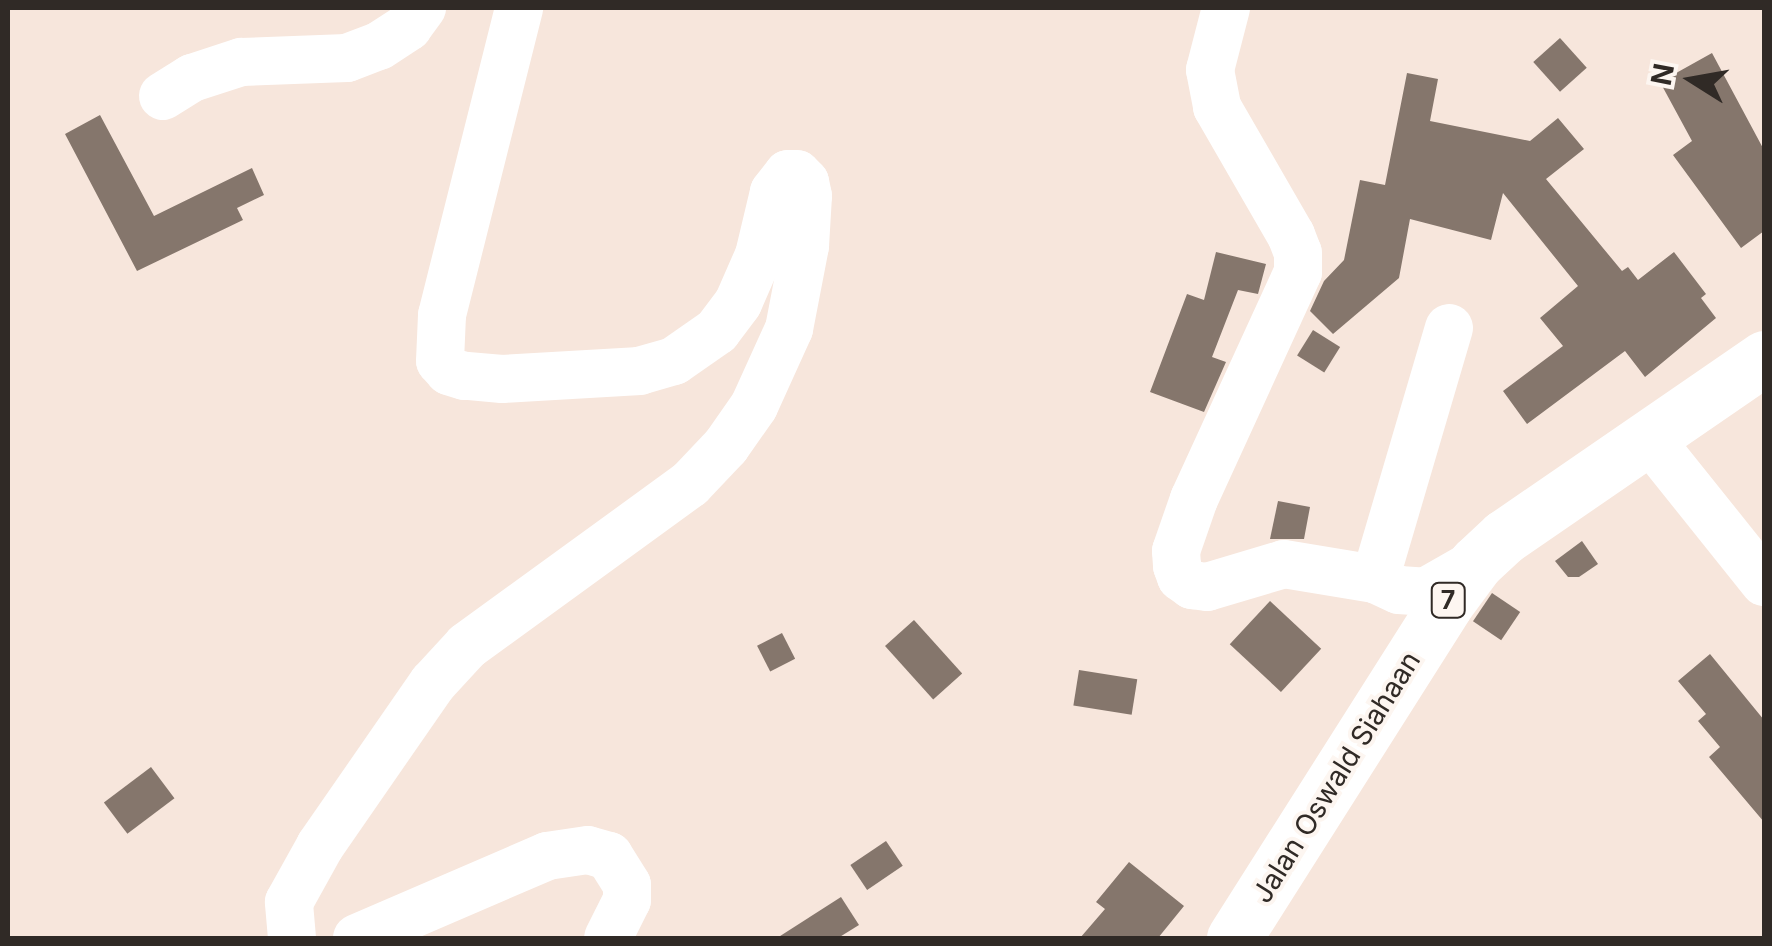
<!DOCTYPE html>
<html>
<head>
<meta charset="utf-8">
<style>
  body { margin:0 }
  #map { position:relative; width:1772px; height:946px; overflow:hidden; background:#f7e6dc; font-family:Inter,sans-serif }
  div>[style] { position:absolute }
  .building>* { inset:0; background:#85766c; transform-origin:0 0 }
  .minor>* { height:48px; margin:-24px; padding:0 24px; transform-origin:24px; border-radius:24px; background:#fff }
  .highway>* { height:55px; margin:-27.5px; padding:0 27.5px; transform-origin:27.5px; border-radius:27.5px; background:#fff }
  span { translate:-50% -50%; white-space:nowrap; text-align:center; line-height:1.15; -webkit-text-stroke:8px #fdf6f1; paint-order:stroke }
  .shield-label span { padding:2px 8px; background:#fdf6f1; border:2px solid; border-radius:8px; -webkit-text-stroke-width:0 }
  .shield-label { font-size:25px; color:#302a26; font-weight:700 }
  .street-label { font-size:28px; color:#302a26 }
  .frame { position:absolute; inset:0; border:10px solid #302a26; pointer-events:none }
  .north { position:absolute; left:1642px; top:30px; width:100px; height:100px; -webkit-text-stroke:8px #fdf6f1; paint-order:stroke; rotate:281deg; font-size:28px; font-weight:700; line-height:40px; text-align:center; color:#302a26 }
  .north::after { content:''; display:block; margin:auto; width:35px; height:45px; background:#302a26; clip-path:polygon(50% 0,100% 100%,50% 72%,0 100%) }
</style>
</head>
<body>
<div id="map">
  <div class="building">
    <div style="left:1560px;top:38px;width:40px;height:36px;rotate:48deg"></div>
    <div style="clip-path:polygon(1712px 53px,1764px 150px,1764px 231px,1741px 248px,1673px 155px,1692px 141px,1660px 82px)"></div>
    <div style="clip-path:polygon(1407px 73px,1438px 79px,1430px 121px,1530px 141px,1558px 118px,1584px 149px,1546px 179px,1622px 271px,1628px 267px,1638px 280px,1674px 252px,1706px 294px,1701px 298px,1716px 318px,1645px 377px,1625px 351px,1527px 424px,1503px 391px,1563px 346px,1540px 318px,1578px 286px,1503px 193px,1491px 240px,1410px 219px,1399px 278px,1333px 334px,1310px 311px,1324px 281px,1344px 260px,1360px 180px,1385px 185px)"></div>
    <div style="clip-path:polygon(100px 115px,154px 216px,252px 168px,264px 195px,237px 208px,243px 220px,137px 271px,65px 134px)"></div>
    <div style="clip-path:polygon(1216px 252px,1266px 264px,1258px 294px,1238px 290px,1212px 357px,1226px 362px,1204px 412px,1150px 392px,1187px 294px,1204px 300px)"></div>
    <div style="left:1313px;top:330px;width:32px;height:30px;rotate:32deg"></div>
    <div style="clip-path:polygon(1278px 501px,1310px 507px,1304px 539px,1270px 539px)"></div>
    <div style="clip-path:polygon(1582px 541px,1598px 564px,1579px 577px,1568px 577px,1555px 561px)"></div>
    <div style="left:1492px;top:593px;width:34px;height:34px;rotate:34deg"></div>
    <div style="left:1270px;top:601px;width:70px;height:59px;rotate:43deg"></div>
    <div style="left:914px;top:620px;width:72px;height:39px;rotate:48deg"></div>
    <div style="left:782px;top:633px;width:29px;height:28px;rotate:63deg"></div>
    <div style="clip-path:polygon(1710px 654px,1764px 720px,1764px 822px,1709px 757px,1720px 747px,1698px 721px,1706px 714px,1678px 681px)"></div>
    <div style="left:1079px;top:670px;width:59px;height:36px;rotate:9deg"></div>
    <div style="left:151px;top:767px;width:39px;height:59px;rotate:53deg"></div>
    <div style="left:886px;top:841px;width:30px;height:43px;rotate:56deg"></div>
    <div style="clip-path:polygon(1129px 862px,1184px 906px,1158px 938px,1080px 938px,1105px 909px,1096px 902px)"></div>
    <div style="clip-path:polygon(841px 897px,859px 925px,838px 938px,777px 938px)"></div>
  </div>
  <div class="minor">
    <div style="left:1226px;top:8px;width:64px;rotate:104.5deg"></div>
    <div style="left:1210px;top:70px;width:38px;rotate:79deg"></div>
    <div style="left:1217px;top:107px;width:148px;rotate:60deg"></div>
    <div style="left:1291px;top:235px;width:19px;rotate:69deg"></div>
    <div style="left:1298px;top:253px;width:19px;rotate:90deg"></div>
    <div style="left:1298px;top:272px;width:250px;rotate:114.6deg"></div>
    <div style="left:1194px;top:499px;width:55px;rotate:109.1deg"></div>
    <div style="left:1176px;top:551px;width:15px;rotate:86deg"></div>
    <div style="left:1177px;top:566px;width:12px;rotate:70deg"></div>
    <div style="left:1181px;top:577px;width:14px;rotate:36deg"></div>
    <div style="left:1192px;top:585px;width:15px;rotate:8deg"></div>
    <div style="left:1207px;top:587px;width:80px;rotate:-16.6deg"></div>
    <div style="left:1284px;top:564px;width:92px;rotate:9.4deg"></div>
    <div style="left:163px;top:96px;width:34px;rotate:-32deg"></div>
    <div style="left:192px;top:78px;width:52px;rotate:-18.1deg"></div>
    <div style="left:241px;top:62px;width:106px;rotate:-2.2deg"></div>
    <div style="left:347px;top:58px;width:34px;rotate:-21deg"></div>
    <div style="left:379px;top:46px;width:35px;rotate:-33deg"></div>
    <div style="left:408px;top:27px;width:24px;rotate:-54deg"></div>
    <div style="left:1449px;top:328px;width:262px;rotate:106.4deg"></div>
    <div style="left:1375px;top:579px;width:26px;rotate:25deg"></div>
    <div style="left:1399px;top:590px;width:26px;rotate:4deg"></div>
    <div style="left:1425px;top:592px;width:59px;rotate:-29.6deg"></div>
    <div style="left:1648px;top:437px;width:186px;rotate:51.3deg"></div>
    <div style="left:292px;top:938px;width:36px;rotate:-95deg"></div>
    <div style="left:289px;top:902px;width:64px;rotate:-61deg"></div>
    <div style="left:320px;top:846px;width:198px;rotate:-55.3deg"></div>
    <div style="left:433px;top:683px;width:50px;rotate:-47.4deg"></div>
    <div style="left:467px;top:646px;width:276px;rotate:-36deg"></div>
    <div style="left:690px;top:484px;width:52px;rotate:-46.5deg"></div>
    <div style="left:726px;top:446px;width:49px;rotate:-55deg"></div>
    <div style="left:754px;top:406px;width:85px;rotate:-65.6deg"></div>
    <div style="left:789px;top:329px;width:85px;rotate:-79.1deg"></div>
    <div style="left:805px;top:246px;width:50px;rotate:-86.6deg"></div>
    <div style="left:808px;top:196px;width:14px;rotate:-102deg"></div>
    <div style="left:805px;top:182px;width:11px;rotate:-135deg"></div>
    <div style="left:797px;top:174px;width:9px;rotate:180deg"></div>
    <div style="left:788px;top:174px;width:23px;rotate:128deg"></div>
    <div style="left:774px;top:192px;width:65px;rotate:103.4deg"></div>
    <div style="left:759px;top:255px;width:52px;rotate:113.6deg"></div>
    <div style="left:738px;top:303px;width:35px;rotate:127deg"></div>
    <div style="left:717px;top:331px;width:52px;rotate:145.1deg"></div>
    <div style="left:674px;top:361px;width:35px;rotate:164deg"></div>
    <div style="left:640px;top:371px;width:138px;rotate:176.7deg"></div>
    <div style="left:502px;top:379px;width:38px;rotate:-175deg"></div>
    <div style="left:464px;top:376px;width:16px;rotate:-162deg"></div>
    <div style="left:449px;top:371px;width:13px;rotate:-132deg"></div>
    <div style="left:440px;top:361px;width:46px;rotate:-87.5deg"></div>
    <div style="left:442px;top:315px;width:317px;rotate:-75.9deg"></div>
    <div style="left:357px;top:938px;width:207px;rotate:-23.3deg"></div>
    <div style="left:547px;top:856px;width:41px;rotate:-8.3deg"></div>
    <div style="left:588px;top:850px;width:22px;rotate:16deg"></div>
    <div style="left:609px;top:856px;width:34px;rotate:58deg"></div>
    <div style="left:627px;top:885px;width:15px;rotate:90deg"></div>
    <div style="left:627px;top:900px;width:42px;rotate:116.6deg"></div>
  </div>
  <div class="highway">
    <div style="left:1234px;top:938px;width:394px;rotate:-57.6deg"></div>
    <div style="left:1445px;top:605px;width:52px;rotate:-53.6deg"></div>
    <div style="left:1476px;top:563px;width:38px;rotate:-43deg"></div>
    <div style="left:1504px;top:537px;width:316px;rotate:-34.5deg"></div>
  </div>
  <div class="shield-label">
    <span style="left:1448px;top:600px">7</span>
  </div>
  <div class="street-label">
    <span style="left:1336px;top:777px;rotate:-58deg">Jalan Oswald Siahaan</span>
  </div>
  <div class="frame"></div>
  <div class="north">N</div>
</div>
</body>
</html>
